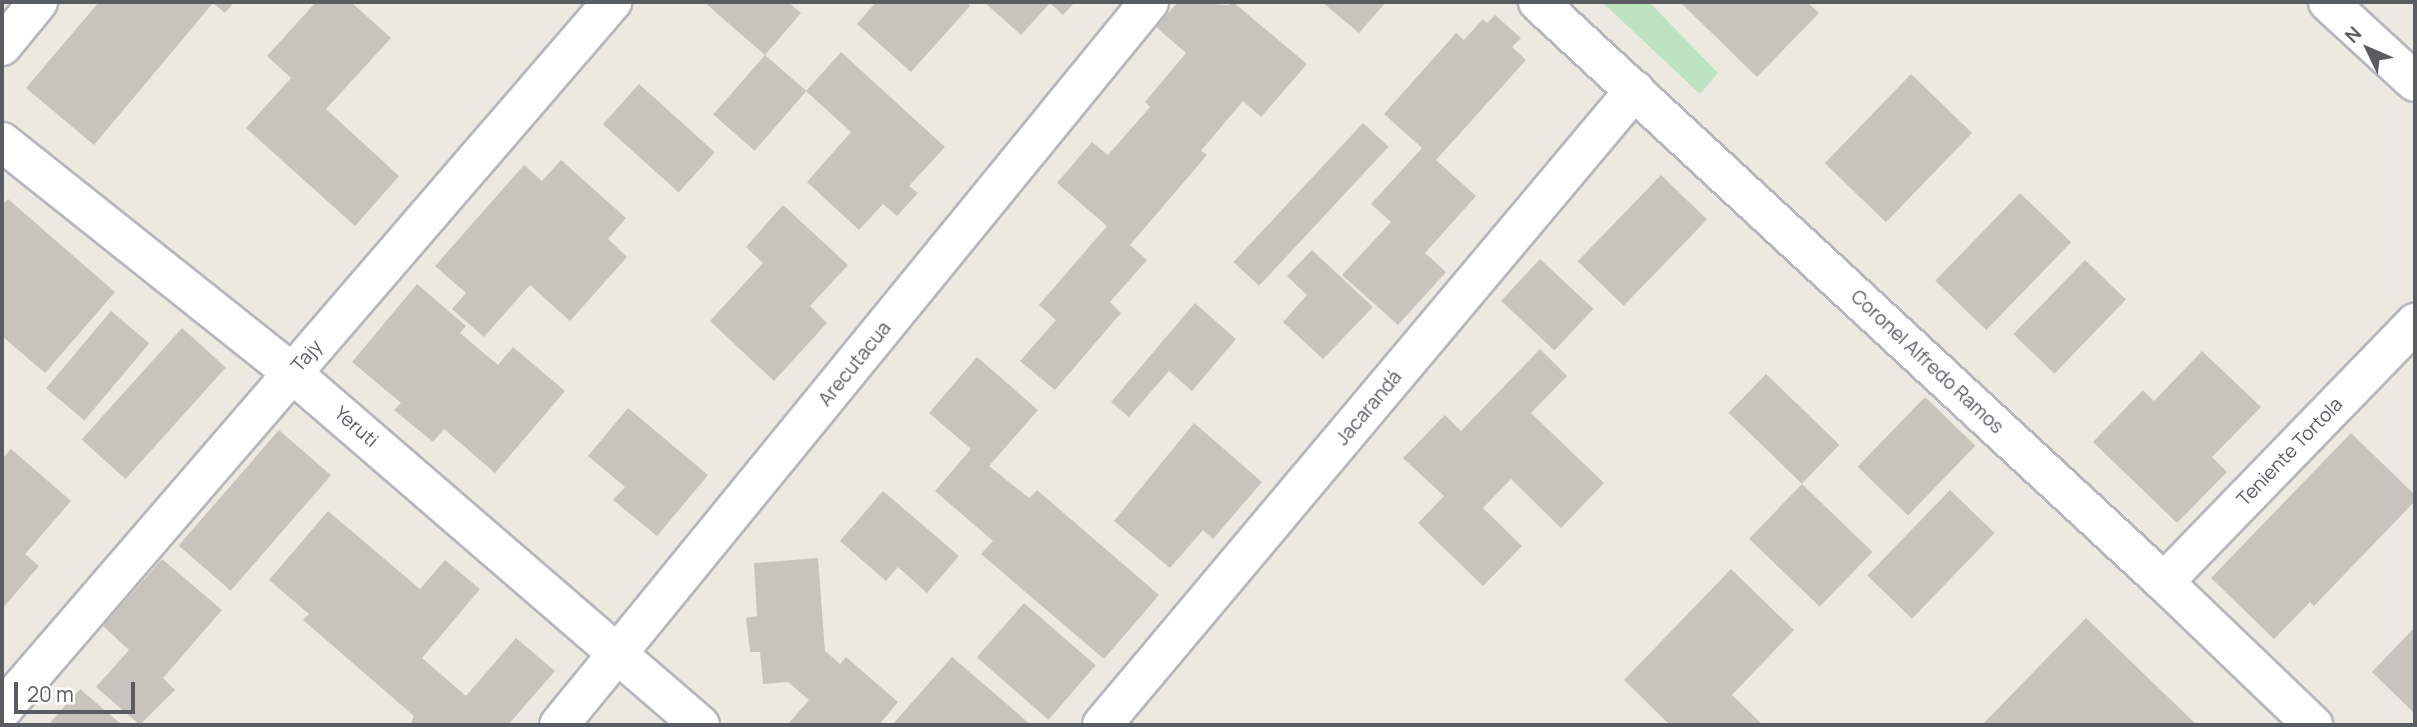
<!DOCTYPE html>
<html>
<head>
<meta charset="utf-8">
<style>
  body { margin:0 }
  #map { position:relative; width:2417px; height:727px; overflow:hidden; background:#eceae0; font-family:Manrope,sans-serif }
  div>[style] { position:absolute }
  .green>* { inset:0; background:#bce4c0 }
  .building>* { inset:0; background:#c6c4bd; transform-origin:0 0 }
  .roads { filter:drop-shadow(2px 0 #b6b7bd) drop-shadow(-2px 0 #b6b7bd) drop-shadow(0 2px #b6b7bd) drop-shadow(0 -2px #b6b7bd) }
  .minor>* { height:38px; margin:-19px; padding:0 19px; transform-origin:19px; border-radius:19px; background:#fff }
  .tertiary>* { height:38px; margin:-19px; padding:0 19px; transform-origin:19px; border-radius:19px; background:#fff }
  .secondary>* { height:38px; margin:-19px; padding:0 19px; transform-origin:19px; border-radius:19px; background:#fff }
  span { translate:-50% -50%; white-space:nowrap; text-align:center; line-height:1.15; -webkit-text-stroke:5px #fff; paint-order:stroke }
  .street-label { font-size:19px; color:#595c61 }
  .frame { position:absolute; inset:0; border:4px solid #595c61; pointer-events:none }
  .north { position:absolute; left:2333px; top:14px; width:70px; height:70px; -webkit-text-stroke:5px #fff; paint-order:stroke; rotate:314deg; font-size:19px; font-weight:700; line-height:28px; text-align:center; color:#595c61 }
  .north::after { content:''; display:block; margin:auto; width:24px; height:32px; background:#595c61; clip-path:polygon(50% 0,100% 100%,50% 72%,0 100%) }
  .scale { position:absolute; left:14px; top:682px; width:121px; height:32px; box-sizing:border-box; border:4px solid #595c61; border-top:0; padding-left:9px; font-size:21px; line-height:24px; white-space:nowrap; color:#595c61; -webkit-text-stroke:5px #fff; paint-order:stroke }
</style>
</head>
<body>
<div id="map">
  <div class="green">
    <div style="clip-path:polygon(1602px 2px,1649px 2px,1718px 73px,1700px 94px)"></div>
  </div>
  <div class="building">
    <div style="clip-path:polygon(99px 2px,234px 2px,225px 13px,213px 3px,94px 145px,26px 88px)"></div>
    <div style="clip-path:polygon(316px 2px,351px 2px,391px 38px,326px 109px,399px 176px,355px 226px,246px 128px,291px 78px,267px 56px)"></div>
    <div style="clip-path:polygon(704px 2px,788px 2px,801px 13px,765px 55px)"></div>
    <div style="clip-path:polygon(876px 2px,966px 2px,970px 6px,911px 72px,857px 24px)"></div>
    <div style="clip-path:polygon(984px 2px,1075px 2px,1063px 15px,1050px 3px,1021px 35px)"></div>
    <div style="clip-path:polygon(1178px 2px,1228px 5px,1233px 2px,1307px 64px,1261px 117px,1243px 101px,1201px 151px,1207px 155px,1130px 245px,1147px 260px,1110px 302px,1121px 313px,1055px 390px,1020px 361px,1056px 320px,1039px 305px,1107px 226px,1057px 183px,1092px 142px,1108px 155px,1150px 107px,1145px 102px,1186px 53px,1156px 27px)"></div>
    <div style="clip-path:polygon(1322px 2px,1386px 2px,1359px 33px)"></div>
    <div style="clip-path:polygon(1680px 2px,1807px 2px,1819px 13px,1757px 77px)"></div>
    <div style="clip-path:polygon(1495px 15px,1521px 38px,1512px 47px,1526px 60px,1436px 160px,1476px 196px,1425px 253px,1446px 272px,1398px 325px,1342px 275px,1391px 222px,1371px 204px,1422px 148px,1384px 114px,1456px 33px,1464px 40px,1483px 19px,1487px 23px)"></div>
    <div style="clip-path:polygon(841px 52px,945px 147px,909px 186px,918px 193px,897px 216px,883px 204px,859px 230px,807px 182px,851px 132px,806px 91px)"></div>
    <div style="left:765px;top:55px;width:55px;height:79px;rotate:41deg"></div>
    <div style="left:1911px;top:74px;width:85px;height:124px;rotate:44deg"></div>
    <div style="left:639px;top:84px;width:102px;height:54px;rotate:42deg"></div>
    <div style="left:1363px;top:123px;width:35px;height:190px;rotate:43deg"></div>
    <div style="clip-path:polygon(561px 160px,626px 218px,608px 239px,627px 257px,570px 321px,530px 285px,484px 337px,452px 309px,466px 293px,435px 266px,524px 165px,542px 181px)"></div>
    <div style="left:1661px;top:175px;width:64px;height:120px;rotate:44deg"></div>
    <div style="left:2020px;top:193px;width:71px;height:122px;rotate:44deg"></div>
    <div style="clip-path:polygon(8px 199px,115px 292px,45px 373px,2px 336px,2px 205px)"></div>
    <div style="clip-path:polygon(783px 205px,848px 265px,810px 306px,827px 323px,774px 381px,710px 321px,763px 263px,746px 247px)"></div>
    <div style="clip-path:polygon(1312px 250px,1373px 307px,1323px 359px,1283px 322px,1307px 295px,1287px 276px)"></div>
    <div style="left:1540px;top:259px;width:73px;height:57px;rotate:43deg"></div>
    <div style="left:2085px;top:260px;width:57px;height:103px;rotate:44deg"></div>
    <div style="clip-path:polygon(417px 284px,466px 326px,460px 333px,498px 365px,513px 347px,565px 391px,495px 473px,444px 429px,433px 442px,394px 410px,401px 403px,352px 362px)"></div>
    <div style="clip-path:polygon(1195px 303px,1236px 339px,1192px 391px,1169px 371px,1129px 417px,1111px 402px)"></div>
    <div style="left:111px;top:311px;width:50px;height:101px;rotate:40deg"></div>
    <div style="left:182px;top:328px;width:59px;height:150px;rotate:42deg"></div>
    <div style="clip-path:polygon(1540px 349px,1567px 376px,1531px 413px,1604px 483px,1561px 528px,1511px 479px,1483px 508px,1522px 546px,1483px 586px,1418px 523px,1444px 496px,1403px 458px,1445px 415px,1461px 431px)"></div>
    <div style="clip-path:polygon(2202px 351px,2261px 407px,2212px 457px,2227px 472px,2177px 523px,2093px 442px,2143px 390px,2154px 401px)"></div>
    <div style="clip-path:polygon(977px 357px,1038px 410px,989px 466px,1029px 498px,1037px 490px,1159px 595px,1104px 659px,981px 554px,993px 541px,935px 491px,971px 449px,929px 413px)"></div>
    <div style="left:1766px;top:374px;width:102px;height:54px;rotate:44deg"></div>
    <div style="left:1925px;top:397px;width:70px;height:97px;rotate:44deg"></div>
    <div style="clip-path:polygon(628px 408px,708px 475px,657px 536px,613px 500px,625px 487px,588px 456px)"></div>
    <div style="clip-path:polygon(1194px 423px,1262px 482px,1213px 539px,1203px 530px,1170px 568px,1114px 521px)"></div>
    <div style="left:279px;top:430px;width:69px;height:153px;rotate:41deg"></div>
    <div style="clip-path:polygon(2351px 433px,2415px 495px,2415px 501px,2314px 606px,2310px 602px,2274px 639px,2211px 578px)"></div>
    <div style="clip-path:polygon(11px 449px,71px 501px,25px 554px,39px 566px,2px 609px,2px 459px)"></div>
    <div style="left:1802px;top:484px;width:98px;height:76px;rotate:44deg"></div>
    <div style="left:1950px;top:490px;width:62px;height:119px;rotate:44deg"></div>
    <div style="clip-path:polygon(883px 491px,959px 556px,927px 593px,898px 567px,886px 581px,840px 541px)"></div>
    <div style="clip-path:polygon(328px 511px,420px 589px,445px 560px,480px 589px,422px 658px,466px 696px,516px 638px,555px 671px,508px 725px,410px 725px,414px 716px,303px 620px,309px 614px,269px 580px)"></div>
    <div style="clip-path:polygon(818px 558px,825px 651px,840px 664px,846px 657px,898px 702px,879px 725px,787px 725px,809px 700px,788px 682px,763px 684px,760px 652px,750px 652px,746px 618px,757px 616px,754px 563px)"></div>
    <div style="clip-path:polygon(162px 559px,222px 610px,163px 678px,175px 690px,140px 725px,96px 687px,129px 650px,103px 626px)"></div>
    <div style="clip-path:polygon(1731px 569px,1794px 630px,1732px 695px,1763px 725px,1670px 725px,1624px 680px)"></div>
    <div style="left:1024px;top:603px;width:95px;height:72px;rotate:41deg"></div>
    <div style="clip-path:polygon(2086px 618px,2146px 676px,2197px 725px,1982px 725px)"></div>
    <div style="clip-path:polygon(2415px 627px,2415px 714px,2372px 672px)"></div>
    <div style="clip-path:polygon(952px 657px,987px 687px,1031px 725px,892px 725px)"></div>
    <div style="clip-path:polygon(80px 689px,122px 725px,48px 725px)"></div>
  </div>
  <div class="roads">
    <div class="minor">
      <div style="left:2328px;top:2px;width:118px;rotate:42.6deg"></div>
      <div style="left:2px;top:46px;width:57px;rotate:-50.7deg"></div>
      <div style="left:559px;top:725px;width:933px;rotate:-50.78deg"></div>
    </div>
    <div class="tertiary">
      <div style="left:2px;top:142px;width:371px;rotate:38.5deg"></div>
      <div style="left:292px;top:373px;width:539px;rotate:40.79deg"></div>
      <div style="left:2164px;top:582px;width:207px;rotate:43.8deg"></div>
      <div style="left:2px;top:710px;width:935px;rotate:-49.25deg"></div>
      <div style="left:1102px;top:725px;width:829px;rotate:-49.99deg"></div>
    </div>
    <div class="secondary">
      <div style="left:1538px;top:2px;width:853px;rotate:42.82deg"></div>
      <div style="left:2164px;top:582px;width:361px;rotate:-45.9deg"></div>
    </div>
  </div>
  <div class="street-label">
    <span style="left:307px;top:356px;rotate:-49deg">Tajy</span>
    <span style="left:1927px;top:362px;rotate:43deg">Coronel Alfredo Ramos</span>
    <span style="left:855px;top:364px;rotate:-51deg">Arecutacua</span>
    <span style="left:1369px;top:408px;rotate:-50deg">Jacarandá</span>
    <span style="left:356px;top:427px;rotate:41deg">Yeruti</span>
    <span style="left:2290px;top:452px;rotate:-46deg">Teniente Tortola</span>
  </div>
  <div class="frame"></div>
  <div class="north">N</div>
  <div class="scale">20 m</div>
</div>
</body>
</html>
